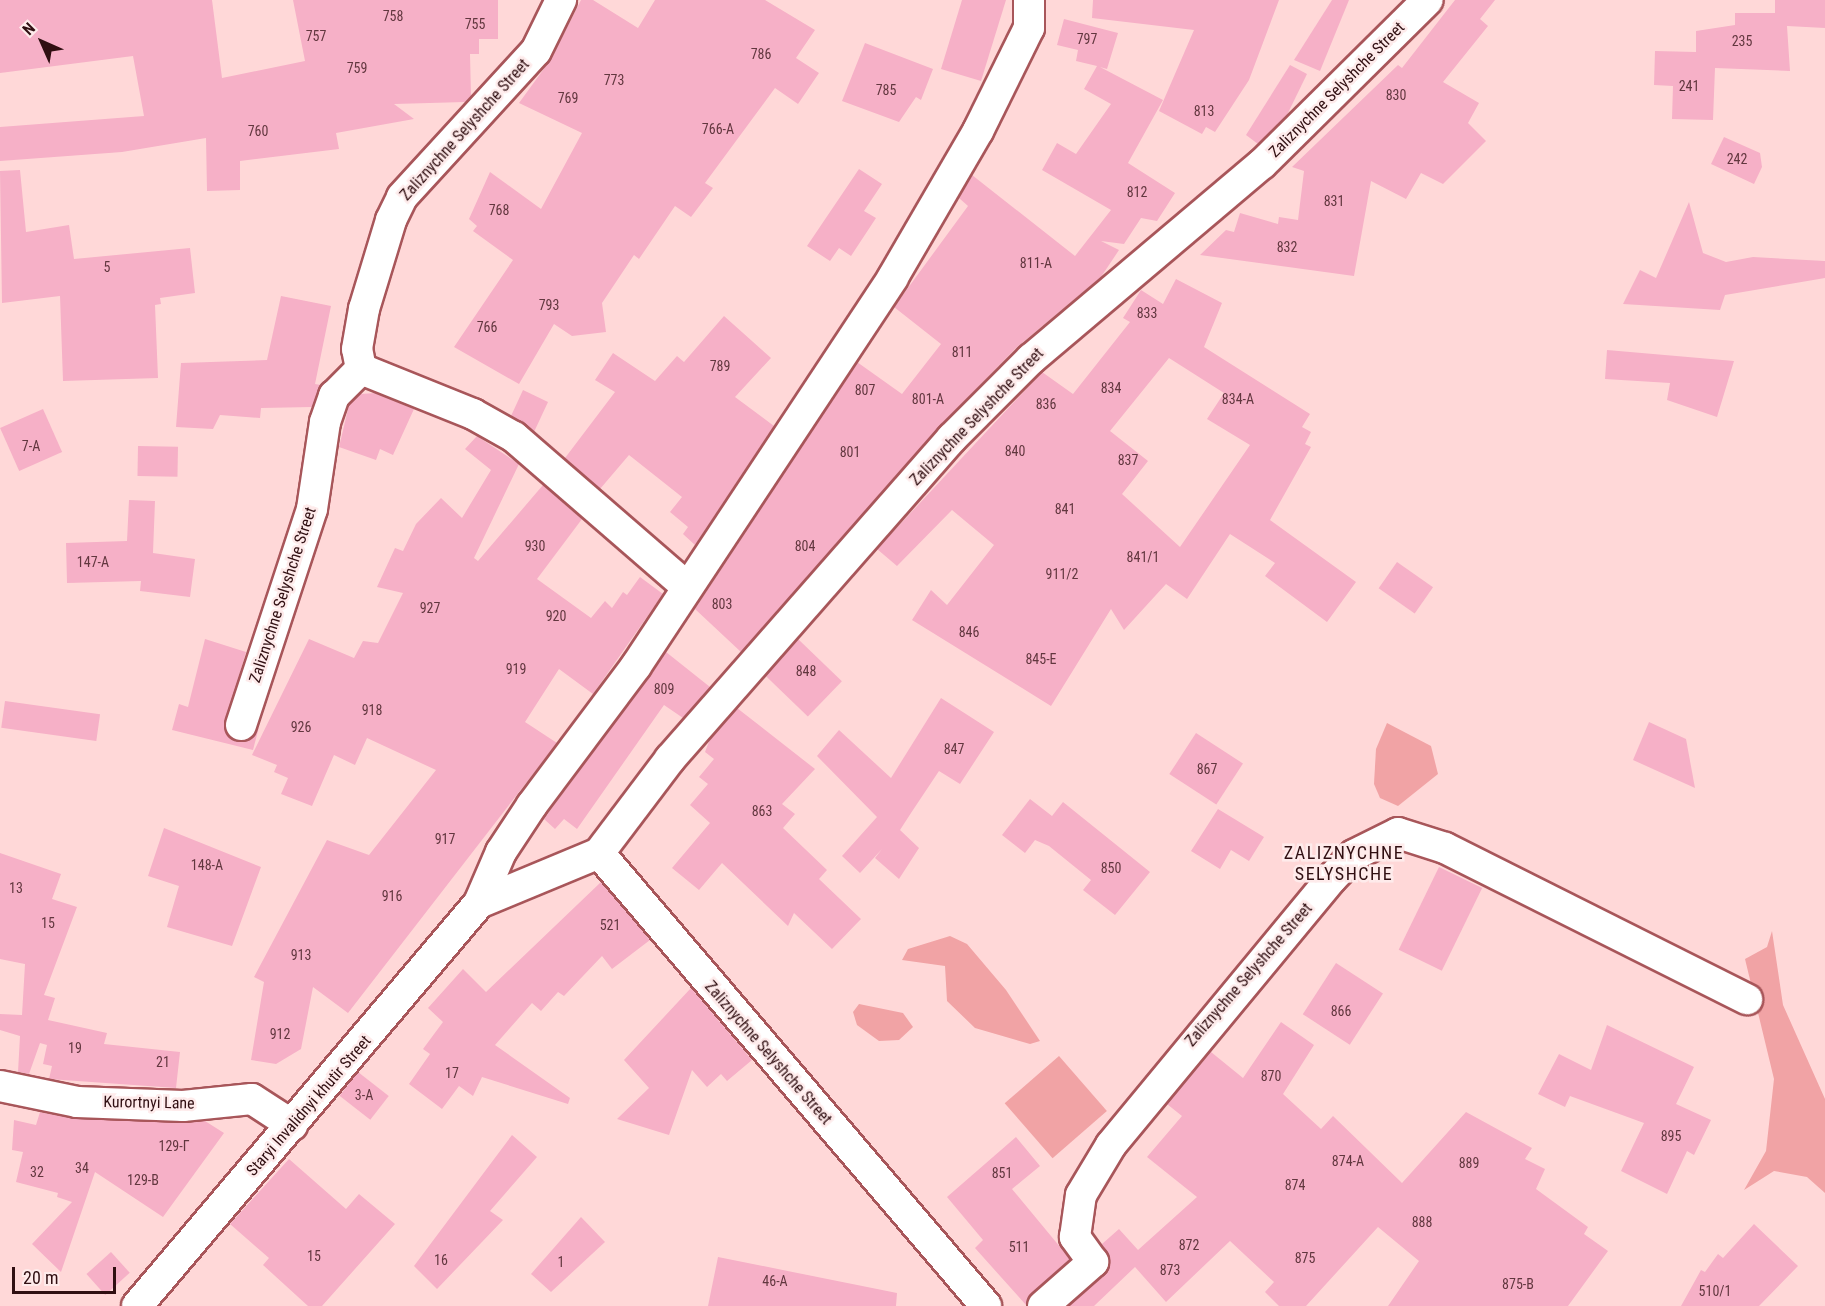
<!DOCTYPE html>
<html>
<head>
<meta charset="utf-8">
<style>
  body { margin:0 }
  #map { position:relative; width:1825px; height:1306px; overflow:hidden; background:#ffd8d8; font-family:"Roboto Condensed",sans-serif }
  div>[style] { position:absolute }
  .green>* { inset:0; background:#f1a3a5; transform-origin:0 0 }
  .building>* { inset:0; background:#f6b0c7; transform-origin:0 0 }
  .roads { filter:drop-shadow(2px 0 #a8565a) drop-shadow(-2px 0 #a8565a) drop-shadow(0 2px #a8565a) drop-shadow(0 -2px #a8565a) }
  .minor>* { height:30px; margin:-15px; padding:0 15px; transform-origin:15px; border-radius:15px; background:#fff }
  span { translate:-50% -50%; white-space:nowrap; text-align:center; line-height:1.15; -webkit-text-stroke:5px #feebeb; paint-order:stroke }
  .number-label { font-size:14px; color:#62373f }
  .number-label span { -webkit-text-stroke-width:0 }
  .street-label { font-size:16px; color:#300f12 }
  .neighbourhood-label { font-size:18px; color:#300f12; letter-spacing:1.5px }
  .north { position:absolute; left:12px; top:12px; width:60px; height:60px; -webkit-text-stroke:4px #feebeb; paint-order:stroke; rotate:315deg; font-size:16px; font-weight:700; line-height:24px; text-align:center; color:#300f12 }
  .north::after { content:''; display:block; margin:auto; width:21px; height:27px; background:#300f12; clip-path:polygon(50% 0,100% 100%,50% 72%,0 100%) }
  .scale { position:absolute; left:12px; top:1267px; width:104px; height:27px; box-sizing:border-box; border:3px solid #300f12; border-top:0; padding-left:8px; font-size:18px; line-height:21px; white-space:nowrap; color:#300f12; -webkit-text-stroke:4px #feebeb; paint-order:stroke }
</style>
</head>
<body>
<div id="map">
  <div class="green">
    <div style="clip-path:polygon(1387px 723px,1431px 746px,1438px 774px,1398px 806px,1380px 798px,1374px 784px,1376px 749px)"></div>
    <div style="clip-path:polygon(1772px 931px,1783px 1005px,1825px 1099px,1825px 1193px,1807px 1177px,1774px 1171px,1744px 1190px,1766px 1151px,1774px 1079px,1745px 959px,1767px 947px)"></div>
    <div style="clip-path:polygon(950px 936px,967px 944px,1006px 990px,1040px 1041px,1030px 1044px,975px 1028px,947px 1001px,945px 966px,902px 960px,908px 949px)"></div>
    <div style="clip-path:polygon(859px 1004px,903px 1013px,913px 1027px,899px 1040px,879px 1041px,857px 1025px,853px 1012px)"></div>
    <div style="left:1059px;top:1056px;width:73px;height:72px;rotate:49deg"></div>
  </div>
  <div class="building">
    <div style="clip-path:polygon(0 0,212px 0,222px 78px,305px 61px,293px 0,498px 0,498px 39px,479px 39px,479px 54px,470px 54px,471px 96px,465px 102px,394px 104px,414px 119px,336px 133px,339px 149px,240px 161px,240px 190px,207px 191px,206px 138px,122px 152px,0 161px,0 127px,144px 116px,133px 56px,0 73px)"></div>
    <div style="clip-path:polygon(581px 0,593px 0,638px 28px,655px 0,765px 0,815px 30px,796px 58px,819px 73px,798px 104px,775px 88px,705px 183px,713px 188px,691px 217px,675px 206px,639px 259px,634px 255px,602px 303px,606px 332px,572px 336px,554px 324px,519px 384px,454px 347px,513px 260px,473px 231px,477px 226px,469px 219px,490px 172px,541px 209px,582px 133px,519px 103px,551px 59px)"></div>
    <div style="clip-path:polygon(962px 0,1006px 0,981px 81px,941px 69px)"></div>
    <div style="clip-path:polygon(1093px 0,1279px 0,1249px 80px,1215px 132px,1206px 127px,1202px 134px,1159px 111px,1194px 30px,1092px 18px)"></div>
    <div style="clip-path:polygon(1332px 0,1349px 0,1320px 71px,1294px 60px)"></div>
    <div style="clip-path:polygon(1455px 0,1495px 0,1480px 19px,1488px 26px,1443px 82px,1479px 103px,1468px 123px,1486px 141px,1443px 184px,1421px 173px,1406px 199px,1371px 181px,1354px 276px,1200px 255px,1226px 230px,1234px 232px,1240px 213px,1278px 224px,1279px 217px,1298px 220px,1304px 171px,1292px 167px,1398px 65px,1402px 68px)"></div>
    <div style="clip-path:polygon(1775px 0,1825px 0,1825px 28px,1787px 26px,1790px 71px,1715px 68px,1713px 120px,1672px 119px,1673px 86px,1654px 85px,1655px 51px,1696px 52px,1696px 31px,1735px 25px,1735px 13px,1775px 13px)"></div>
    <div style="clip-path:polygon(1064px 19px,1118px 33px,1107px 69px,1100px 67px,1163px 100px,1128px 163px,1175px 193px,1157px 221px,1141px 218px,1124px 244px,1101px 241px,1119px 250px,1101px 277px,1016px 348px,940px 426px,741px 652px,695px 609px,857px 362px,902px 394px,941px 344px,894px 307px,968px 206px,959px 198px,972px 175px,1075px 256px,1111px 210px,1042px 170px,1057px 143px,1076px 154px,1111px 104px,1084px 89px,1097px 66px,1076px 61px,1078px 50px,1057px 45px)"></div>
    <div style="clip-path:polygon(865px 43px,933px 69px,921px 100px,916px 97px,899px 122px,842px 101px)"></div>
    <div style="clip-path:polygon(1290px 65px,1307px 74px,1287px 115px,1258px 144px,1246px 135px)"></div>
    <div style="clip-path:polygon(1724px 137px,1760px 153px,1762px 167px,1754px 184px,1711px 164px)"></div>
    <div style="clip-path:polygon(859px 169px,882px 184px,864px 211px,876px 218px,851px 256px,839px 248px,830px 261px,807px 246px)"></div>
    <div style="clip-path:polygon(20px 170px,26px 232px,69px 225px,74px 259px,190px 248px,195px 293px,160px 298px,161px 304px,155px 305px,158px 378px,63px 381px,60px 296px,2px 303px,0 171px)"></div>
    <div style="clip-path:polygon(1689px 202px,1703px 253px,1726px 262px,1753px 257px,1825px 261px,1825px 278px,1725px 295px,1720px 310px,1623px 304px,1640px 270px,1656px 278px)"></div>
    <div style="clip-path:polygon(evenodd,1176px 279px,1222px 303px,1204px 347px,1310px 414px,1302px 427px,1311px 432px,1305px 444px,1311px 447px,1270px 520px,1356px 582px,1327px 622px,1265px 576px,1275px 563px,1230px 534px,1187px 599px,1166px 584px,1124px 630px,1111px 609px,1051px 706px,912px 620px,931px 590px,947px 605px,994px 545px,952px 510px,897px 566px,877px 549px,1042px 372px,1073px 394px,1130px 322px,1123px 318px,1141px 290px,1163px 304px,1176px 279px,1169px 358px,1224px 393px,1207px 419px,1250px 445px,1180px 547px,1122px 494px,1148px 461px,1110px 431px,1169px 358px)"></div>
    <div style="clip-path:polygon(281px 296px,331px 306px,315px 384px,321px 385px,312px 407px,261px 408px,260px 418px,220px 415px,213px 429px,176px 427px,181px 363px,267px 360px)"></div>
    <div style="clip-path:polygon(724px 316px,771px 358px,735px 397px,774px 426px,695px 545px,683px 534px,688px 527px,670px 512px,682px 497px,629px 455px,600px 489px,565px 458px,615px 392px,595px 380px,613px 353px,655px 381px,677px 356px,684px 362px)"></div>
    <div style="clip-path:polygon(1607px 350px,1734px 361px,1717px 417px,1667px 400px,1670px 383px,1605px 379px)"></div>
    <div style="clip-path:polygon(523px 390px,548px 402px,534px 432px,511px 416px)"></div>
    <div style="clip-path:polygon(376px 393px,414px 409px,393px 455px,380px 449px,376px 460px,339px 447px,349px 405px,360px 394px)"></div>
    <div style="left:43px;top:409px;width:47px;height:47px;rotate:66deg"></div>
    <div style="clip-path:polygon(477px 436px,519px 464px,474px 558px,478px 561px,543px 485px,582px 519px,537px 579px,591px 618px,605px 601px,612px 608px,623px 592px,627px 595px,640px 577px,663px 594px,593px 694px,559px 669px,525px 722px,557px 743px,348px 1013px,313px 987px,301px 1049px,276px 1064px,251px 1060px,264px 982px,254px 977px,327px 840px,369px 855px,436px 770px,367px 738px,355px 765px,334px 755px,312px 806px,281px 794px,288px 778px,274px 772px,277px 765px,252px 755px,309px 639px,354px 658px,363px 641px,378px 643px,403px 593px,377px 587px,395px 548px,403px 551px,416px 524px,441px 498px,462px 518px,491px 470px,465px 449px)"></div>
    <div style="left:138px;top:446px;width:40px;height:30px;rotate:1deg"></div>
    <div style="clip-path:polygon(129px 500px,155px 501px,153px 553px,195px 559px,190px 597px,140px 591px,141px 581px,67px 583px,66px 543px,127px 541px)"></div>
    <div style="left:1397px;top:562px;width:44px;height:32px;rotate:35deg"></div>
    <div style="clip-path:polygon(205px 639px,246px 652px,224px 728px,229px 737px,244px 742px,259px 727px,253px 750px,172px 730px,179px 704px,188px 707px)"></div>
    <div style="left:798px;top:639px;width:61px;height:49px;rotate:44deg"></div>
    <div style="clip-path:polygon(666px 652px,710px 687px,683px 718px,664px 705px,577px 829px,564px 819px,555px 829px,544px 819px)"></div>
    <div style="clip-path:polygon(941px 698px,994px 732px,960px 784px,939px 771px,911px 813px,900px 830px,919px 848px,899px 879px,875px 858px,882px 849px,860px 873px,842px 856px,877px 817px,817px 756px,839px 730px,891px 778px)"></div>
    <div style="left:5px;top:701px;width:96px;height:27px;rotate:8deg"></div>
    <div style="clip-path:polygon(737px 708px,815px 769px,782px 804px,795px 814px,783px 828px,827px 870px,819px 879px,861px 919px,832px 949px,794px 913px,788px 926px,722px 863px,699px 890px,672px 868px,710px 823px,690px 805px,708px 784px,699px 777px,714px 759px,705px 752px,710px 739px)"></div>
    <div style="clip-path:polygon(1649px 722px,1686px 739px,1695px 788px,1633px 760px)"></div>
    <div style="left:1196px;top:733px;width:56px;height:49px;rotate:33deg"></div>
    <div style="clip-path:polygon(1030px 799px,1052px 816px,1063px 802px,1150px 872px,1115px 915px,1083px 890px,1091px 880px,1049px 846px,1035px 840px,1025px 853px,1002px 835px)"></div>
    <div style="clip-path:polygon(1218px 809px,1264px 837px,1249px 861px,1231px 850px,1220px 869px,1191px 851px)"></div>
    <div style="clip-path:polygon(164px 828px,261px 867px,232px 946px,167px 927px,179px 886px,148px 876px)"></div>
    <div style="clip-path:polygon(0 853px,61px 874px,52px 899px,77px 907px,44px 995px,55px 998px,48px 1020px,107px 1033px,104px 1044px,180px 1052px,176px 1088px,49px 1079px,52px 1066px,43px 1064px,47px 1045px,40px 1043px,29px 1074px,18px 1072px,20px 1036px,0 1030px,0 1014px,22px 1015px,25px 964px,0 959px)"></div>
    <div style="left:1439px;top:867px;width:48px;height:92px;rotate:26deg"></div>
    <div style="clip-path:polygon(601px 882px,650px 940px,612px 969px,602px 956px,564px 996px,558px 992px,541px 1011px,532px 1003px,495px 1045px,570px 1098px,568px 1104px,482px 1077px,473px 1096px,459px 1086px,442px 1109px,409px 1084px,430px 1054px,423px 1049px,443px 1022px,428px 1008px,463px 969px,486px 992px)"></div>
    <div style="left:1336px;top:963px;width:56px;height:61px;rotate:33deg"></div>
    <div style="clip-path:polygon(691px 988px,752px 1060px,727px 1081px,721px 1074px,707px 1087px,692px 1070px,669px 1135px,617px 1119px,649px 1088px,624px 1060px)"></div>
    <div style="clip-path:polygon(1281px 1022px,1314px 1045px,1283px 1094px,1321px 1129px,1333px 1116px,1402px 1183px,1466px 1112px,1532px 1148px,1525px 1159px,1545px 1169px,1536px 1189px,1588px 1227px,1584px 1234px,1608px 1251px,1568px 1306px,1388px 1306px,1419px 1261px,1378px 1227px,1306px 1306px,1279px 1306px,1265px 1292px,1274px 1282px,1230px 1241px,1166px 1302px,1135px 1267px,1094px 1306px,1069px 1306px,1109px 1269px,1102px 1244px,1119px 1229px,1138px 1250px,1197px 1197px,1147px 1157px,1182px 1116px,1167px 1104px,1211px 1052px,1243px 1078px)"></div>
    <div style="clip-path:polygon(1607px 1025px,1694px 1067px,1676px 1104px,1711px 1120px,1694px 1155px,1687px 1151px,1667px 1194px,1621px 1171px,1644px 1123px,1570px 1096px,1565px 1107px,1538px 1094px,1559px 1054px,1591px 1070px)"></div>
    <div style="left:358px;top:1072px;width:39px;height:30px;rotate:38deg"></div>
    <div style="clip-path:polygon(40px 1112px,76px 1119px,205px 1121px,224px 1133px,163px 1217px,95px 1172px,61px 1272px,32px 1244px,72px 1202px,57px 1197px,58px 1193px,16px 1182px,23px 1152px,12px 1150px,14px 1120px,36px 1125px)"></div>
    <div style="clip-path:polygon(512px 1135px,537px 1157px,490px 1211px,503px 1220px,437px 1289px,414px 1266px)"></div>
    <div style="clip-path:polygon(1016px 1137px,1040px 1166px,1012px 1189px,1070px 1259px,1032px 1293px,1026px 1305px,975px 1248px,983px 1240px,947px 1197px)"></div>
    <div style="clip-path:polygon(289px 1159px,346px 1209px,359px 1194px,395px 1224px,322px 1306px,308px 1306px,263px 1265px,269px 1258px,230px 1224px)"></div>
    <div style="clip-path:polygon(581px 1217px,605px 1242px,551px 1292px,531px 1274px)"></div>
    <div style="clip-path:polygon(1754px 1224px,1798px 1266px,1759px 1306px,1681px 1306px,1701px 1270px,1705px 1272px,1718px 1254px,1723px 1258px)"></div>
    <div style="left:111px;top:1252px;width:28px;height:33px;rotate:48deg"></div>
    <div style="clip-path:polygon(718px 1257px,897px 1293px,896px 1306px,708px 1306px)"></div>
  </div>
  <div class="roads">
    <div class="minor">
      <div style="left:361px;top:369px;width:121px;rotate:21.9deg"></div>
      <div style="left:473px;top:414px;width:47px;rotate:29.3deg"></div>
      <div style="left:514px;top:437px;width:228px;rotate:40.9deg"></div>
      <div style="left:241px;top:725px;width:227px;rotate:-71.8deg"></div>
      <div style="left:312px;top:509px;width:88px;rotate:-81.5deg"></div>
      <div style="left:325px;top:422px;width:28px;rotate:-71deg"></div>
      <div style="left:334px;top:396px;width:38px;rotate:-45deg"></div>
      <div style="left:361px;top:369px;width:20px;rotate:-101deg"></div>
      <div style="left:357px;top:349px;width:41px;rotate:-80.1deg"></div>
      <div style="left:364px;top:309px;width:93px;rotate:-73.1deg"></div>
      <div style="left:391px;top:220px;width:25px;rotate:-64deg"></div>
      <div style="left:402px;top:197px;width:198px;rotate:-47.5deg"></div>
      <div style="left:536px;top:51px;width:57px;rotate:-63.9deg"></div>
      <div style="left:599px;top:853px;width:596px;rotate:49.49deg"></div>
      <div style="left:479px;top:903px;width:130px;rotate:-22.6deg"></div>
      <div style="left:599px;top:853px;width:118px;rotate:-52.9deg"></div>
      <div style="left:670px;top:759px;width:427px;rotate:-48.7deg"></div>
      <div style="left:952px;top:438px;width:112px;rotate:-45deg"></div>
      <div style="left:1031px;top:359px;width:302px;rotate:-40.2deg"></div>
      <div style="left:1262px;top:164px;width:233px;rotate:-44.7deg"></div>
      <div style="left:0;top:1086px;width:79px;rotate:11.7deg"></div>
      <div style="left:77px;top:1102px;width:106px;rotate:2.2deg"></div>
      <div style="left:183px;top:1106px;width:69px;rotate:-5.8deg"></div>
      <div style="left:252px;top:1099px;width:48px;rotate:33deg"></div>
      <div style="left:137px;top:1306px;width:529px;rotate:-49.68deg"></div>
      <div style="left:479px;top:903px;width:56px;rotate:-66.7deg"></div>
      <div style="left:501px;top:852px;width:56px;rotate:-56.6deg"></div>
      <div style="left:532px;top:805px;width:174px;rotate:-53.2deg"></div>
      <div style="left:636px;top:666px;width:466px;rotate:-56.5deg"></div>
      <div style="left:893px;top:277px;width:169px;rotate:-59.8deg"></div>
      <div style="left:978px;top:131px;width:115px;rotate:-63.7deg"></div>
      <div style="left:1029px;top:28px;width:28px;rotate:-90deg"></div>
      <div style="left:1043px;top:1306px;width:67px;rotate:-41.3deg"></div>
      <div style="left:1093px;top:1262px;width:31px;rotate:-126deg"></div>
      <div style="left:1075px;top:1237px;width:42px;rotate:-81.9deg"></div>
      <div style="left:1081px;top:1195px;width:58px;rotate:-59deg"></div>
      <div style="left:1111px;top:1145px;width:347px;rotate:-50.4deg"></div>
      <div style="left:1332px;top:878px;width:32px;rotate:-46deg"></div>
      <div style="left:1354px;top:855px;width:49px;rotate:-26.6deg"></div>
      <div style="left:1398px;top:833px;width:49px;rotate:17.7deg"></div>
      <div style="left:1445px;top:848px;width:338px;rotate:26.6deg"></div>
    </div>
  </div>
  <div class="number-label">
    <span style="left:393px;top:16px">758</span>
    <span style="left:475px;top:24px">755</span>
    <span style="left:316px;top:36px">757</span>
    <span style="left:1087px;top:39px">797</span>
    <span style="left:1742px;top:41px">235</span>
    <span style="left:761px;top:54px">786</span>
    <span style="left:357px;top:68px">759</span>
    <span style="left:614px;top:80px">773</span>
    <span style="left:1689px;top:86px">241</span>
    <span style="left:886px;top:90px">785</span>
    <span style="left:1396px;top:95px">830</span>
    <span style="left:568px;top:98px">769</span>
    <span style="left:1204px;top:111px">813</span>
    <span style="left:718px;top:129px">766-А</span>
    <span style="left:258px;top:131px">760</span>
    <span style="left:1737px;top:159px">242</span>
    <span style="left:1137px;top:192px">812</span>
    <span style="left:1334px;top:201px">831</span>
    <span style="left:499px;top:210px">768</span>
    <span style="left:1287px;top:247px">832</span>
    <span style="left:1036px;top:263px">811-А</span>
    <span style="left:107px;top:267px">5</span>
    <span style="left:549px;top:305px">793</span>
    <span style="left:1147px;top:313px">833</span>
    <span style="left:487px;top:327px">766</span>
    <span style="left:962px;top:352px">811</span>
    <span style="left:720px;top:366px">789</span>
    <span style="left:1111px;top:388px">834</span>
    <span style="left:865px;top:390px">807</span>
    <span style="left:928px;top:399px">801-А</span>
    <span style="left:1238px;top:399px">834-А</span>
    <span style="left:1046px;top:404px">836</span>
    <span style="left:31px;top:446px">7-А</span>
    <span style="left:1015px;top:451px">840</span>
    <span style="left:850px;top:452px">801</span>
    <span style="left:1128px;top:460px">837</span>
    <span style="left:1065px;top:509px">841</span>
    <span style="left:535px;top:546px">930</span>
    <span style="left:805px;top:546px">804</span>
    <span style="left:1143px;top:557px">841/1</span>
    <span style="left:93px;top:562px">147-А</span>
    <span style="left:1062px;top:574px">911/2</span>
    <span style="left:722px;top:604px">803</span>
    <span style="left:430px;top:608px">927</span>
    <span style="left:556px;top:616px">920</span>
    <span style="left:969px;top:632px">846</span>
    <span style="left:1041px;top:659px">845-Е</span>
    <span style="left:516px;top:669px">919</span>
    <span style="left:806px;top:671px">848</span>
    <span style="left:664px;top:689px">809</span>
    <span style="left:372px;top:710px">918</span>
    <span style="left:301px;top:727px">926</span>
    <span style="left:954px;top:749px">847</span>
    <span style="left:1207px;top:769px">867</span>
    <span style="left:762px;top:811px">863</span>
    <span style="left:445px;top:839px">917</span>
    <span style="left:207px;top:865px">148-А</span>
    <span style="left:1111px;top:868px">850</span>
    <span style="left:16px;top:888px">13</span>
    <span style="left:392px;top:896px">916</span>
    <span style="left:48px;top:923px">15</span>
    <span style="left:610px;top:925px">521</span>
    <span style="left:301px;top:955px">913</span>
    <span style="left:1341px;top:1011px">866</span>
    <span style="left:280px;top:1034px">912</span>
    <span style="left:75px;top:1048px">19</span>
    <span style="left:163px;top:1062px">21</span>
    <span style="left:452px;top:1073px">17</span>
    <span style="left:1271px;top:1076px">870</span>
    <span style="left:364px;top:1095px">3-А</span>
    <span style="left:1671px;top:1136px">895</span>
    <span style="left:174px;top:1146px">129-Г</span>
    <span style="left:1348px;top:1161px">874-А</span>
    <span style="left:1469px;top:1163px">889</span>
    <span style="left:82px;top:1168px">34</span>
    <span style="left:37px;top:1172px">32</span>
    <span style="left:1002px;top:1173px">851</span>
    <span style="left:143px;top:1180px">129-В</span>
    <span style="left:1295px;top:1185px">874</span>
    <span style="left:1422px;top:1222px">888</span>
    <span style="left:1189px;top:1245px">872</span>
    <span style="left:1019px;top:1247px">511</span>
    <span style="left:314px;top:1256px">15</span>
    <span style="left:1305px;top:1258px">875</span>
    <span style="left:441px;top:1260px">16</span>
    <span style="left:561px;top:1262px">1</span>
    <span style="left:1170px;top:1270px">873</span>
    <span style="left:775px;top:1281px">46-А</span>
    <span style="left:1518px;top:1284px">875-В</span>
    <span style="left:1715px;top:1291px">510/1</span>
  </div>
  <div class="street-label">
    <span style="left:1337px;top:90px;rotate:-45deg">Zaliznychne Selyshche Street</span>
    <span style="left:465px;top:130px;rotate:-48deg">Zaliznychne Selyshche Street</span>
    <span style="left:977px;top:417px;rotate:-46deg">Zaliznychne Selyshche Street</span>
    <span style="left:283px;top:595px;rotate:-72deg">Zaliznychne Selyshche Street</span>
    <span style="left:1249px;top:975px;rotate:-49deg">Zaliznychne Selyshche Street</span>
    <span style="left:768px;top:1053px;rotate:49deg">Zaliznychne Selyshche Street</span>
    <span style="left:149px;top:1103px;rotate:1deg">Kurortnyi Lane</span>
    <span style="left:309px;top:1106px;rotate:-49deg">Staryi Invalidnyi khutir Street</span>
  </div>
  <div class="neighbourhood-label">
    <span style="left:1344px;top:864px">ZALIZNYCHNE<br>SELYSHCHE</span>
  </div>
  <div class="north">N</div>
  <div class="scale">20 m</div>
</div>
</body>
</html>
